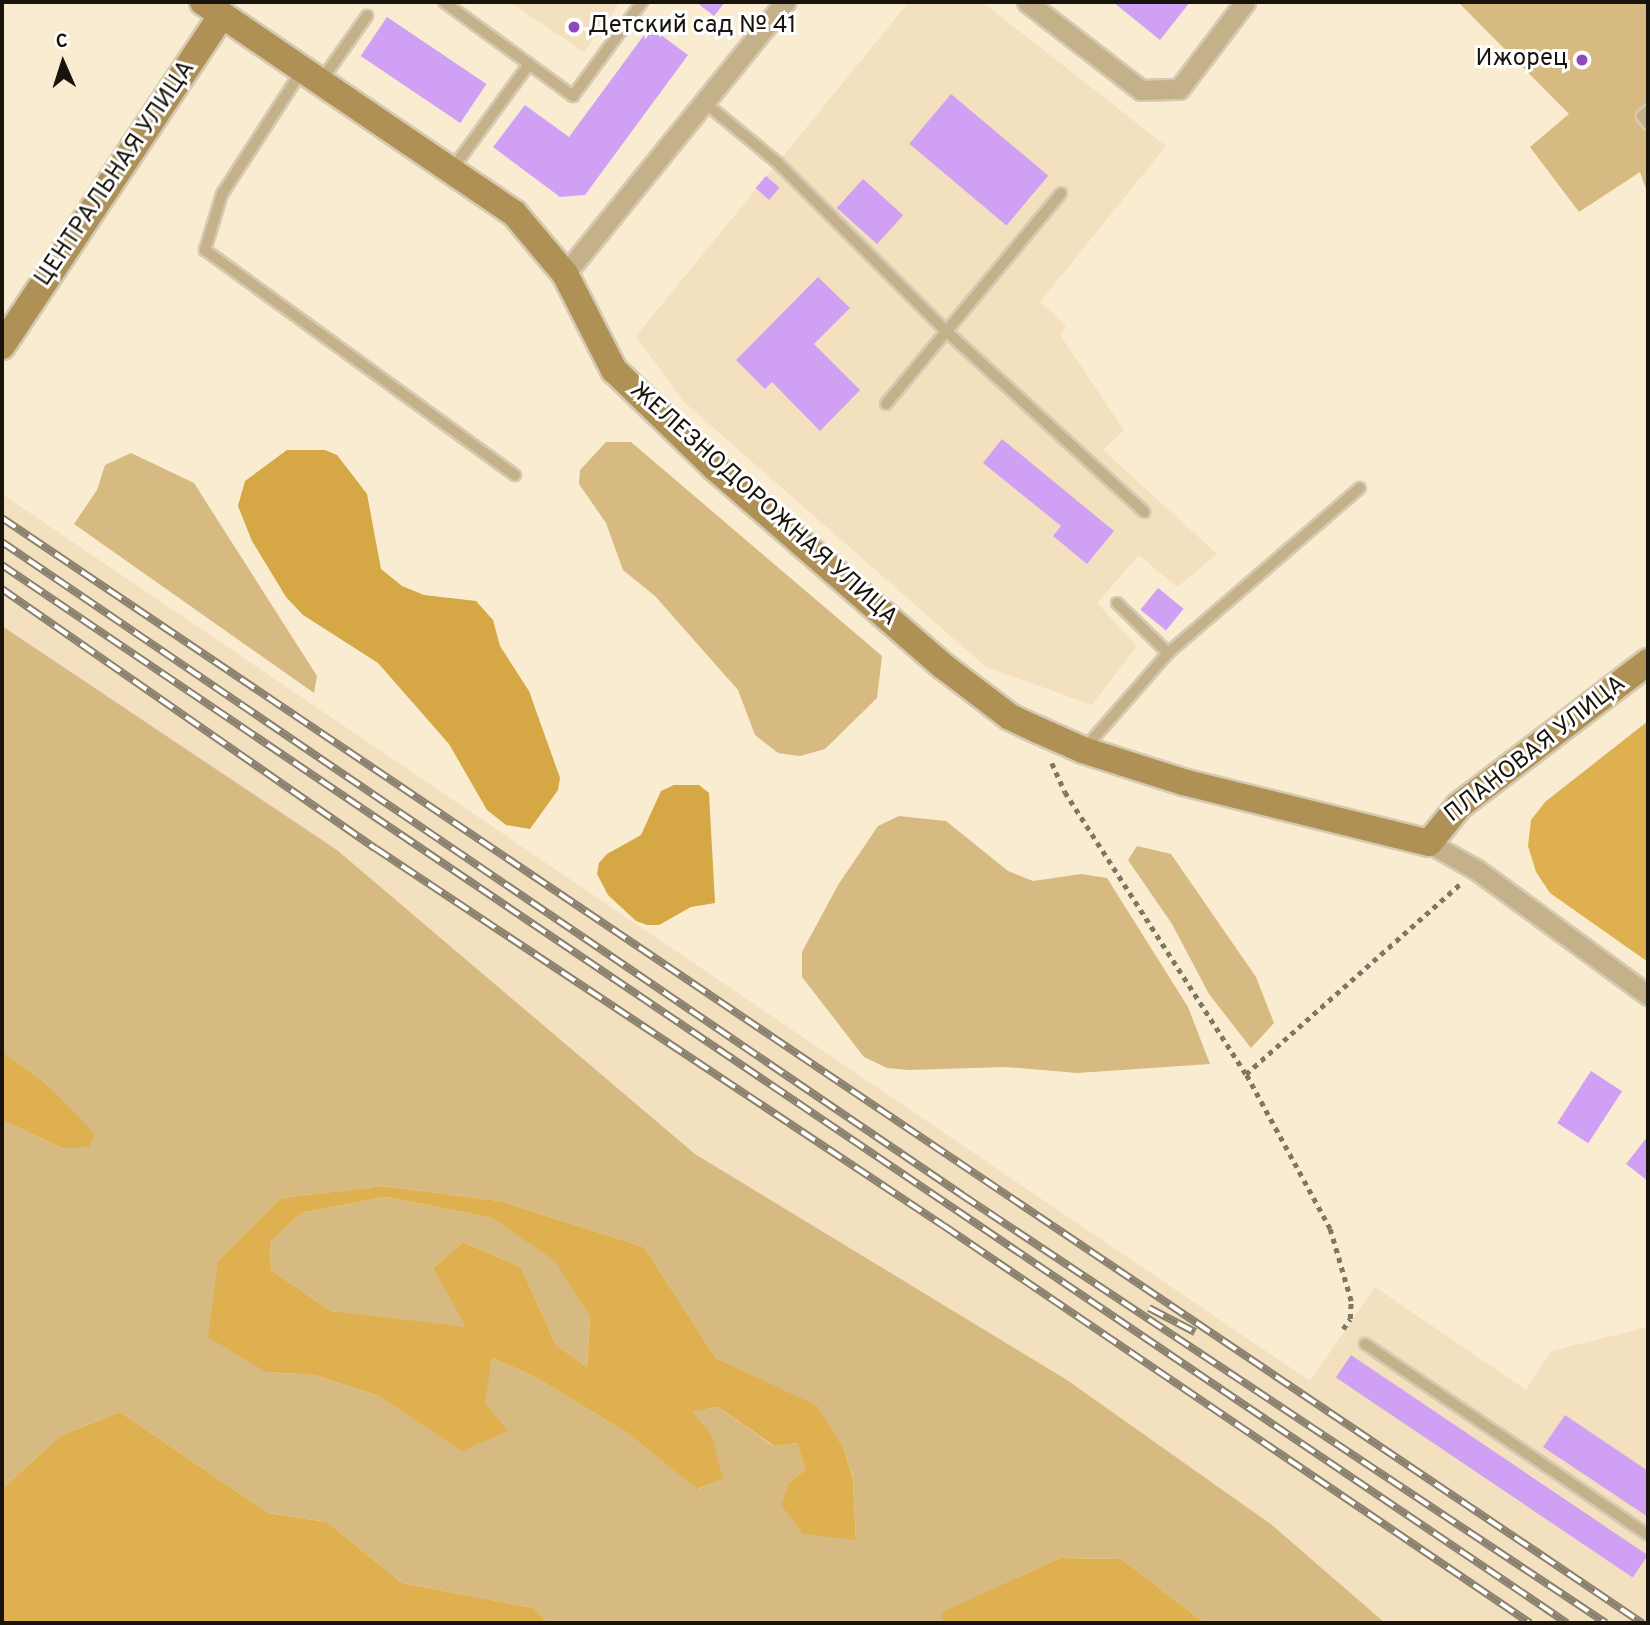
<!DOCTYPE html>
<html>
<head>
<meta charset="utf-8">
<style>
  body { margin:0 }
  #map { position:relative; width:1650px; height:1625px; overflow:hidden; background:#faecd1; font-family:Overpass,sans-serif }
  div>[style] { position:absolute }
  .built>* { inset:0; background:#f2e0be }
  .green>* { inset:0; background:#d7b982 }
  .forest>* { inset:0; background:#dfb04f }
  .water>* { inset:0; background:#d5a745 }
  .building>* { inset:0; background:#cfa0f4; transform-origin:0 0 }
  .path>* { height:4.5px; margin-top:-2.25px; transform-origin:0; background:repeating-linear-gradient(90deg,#7f7665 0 5px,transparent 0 10px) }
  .roads { filter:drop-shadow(2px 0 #d6c9b1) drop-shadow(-2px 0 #d6c9b1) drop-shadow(0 2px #d6c9b1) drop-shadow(0 -2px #d6c9b1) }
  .lane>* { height:10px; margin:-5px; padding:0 5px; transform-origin:5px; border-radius:5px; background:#c4b089 }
  .street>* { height:19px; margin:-9.5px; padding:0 9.5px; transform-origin:9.5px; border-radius:9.5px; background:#c4b089 }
  .secondary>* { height:26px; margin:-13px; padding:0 13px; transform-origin:13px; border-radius:13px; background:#af9156 }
  .rail>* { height:8px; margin-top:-4px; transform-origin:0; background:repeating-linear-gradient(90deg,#fff 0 16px,#8a806e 0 32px); box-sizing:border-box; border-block:2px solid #8a806e }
  .dots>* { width:19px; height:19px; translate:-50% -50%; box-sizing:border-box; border:4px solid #fff; border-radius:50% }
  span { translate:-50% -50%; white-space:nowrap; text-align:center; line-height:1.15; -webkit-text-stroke:6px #fff; paint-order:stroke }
  .poi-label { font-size:24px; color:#19140b }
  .left { translate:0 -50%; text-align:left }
  .right { translate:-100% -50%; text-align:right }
  .street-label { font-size:24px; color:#19140b }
  .frame { position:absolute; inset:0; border:4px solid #19140b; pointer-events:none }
  .north { position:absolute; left:28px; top:28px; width:70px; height:70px; -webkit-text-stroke:5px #fff; paint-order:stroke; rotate:357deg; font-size:19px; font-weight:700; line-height:28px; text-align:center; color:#19140b }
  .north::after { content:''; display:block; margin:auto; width:24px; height:32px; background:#19140b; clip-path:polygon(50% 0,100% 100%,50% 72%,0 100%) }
</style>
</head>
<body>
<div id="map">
  <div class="built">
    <div style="clip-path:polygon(509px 2px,620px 2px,584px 52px)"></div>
    <div style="clip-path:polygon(909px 2px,982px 2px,1166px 146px,1040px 302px,1066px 325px,1060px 335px,1124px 430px,1103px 450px,1217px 554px,1177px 587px,1139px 555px,1097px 603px,1137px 646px,1092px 705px,986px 667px,684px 402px,636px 336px)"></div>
    <div style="clip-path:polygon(2px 494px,1310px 1381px,1375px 1287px,1526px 1390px,1551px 1351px,1648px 1327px,1648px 1623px,1385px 1623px,1272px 1525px,1067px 1380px,695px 1154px,337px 850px,2px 626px)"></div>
  </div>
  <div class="green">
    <div style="clip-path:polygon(1458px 2px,1648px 2px,1648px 195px,1640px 172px,1579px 212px,1530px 147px,1569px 114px)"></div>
    <div style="clip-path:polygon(606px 442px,631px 442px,882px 656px,877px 698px,825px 749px,800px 756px,778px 753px,755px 735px,738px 690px,655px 596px,623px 570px,606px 523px,579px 484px,580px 470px)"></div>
    <div style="clip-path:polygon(131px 453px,194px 483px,317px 676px,314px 693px,74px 524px,97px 490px,105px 465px)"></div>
    <div style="clip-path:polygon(evenodd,2px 626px,337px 850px,695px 1154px,1067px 1380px,1272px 1525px,1385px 1623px,1205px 1623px,1121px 1559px,1060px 1558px,943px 1612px,943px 1623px,548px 1623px,534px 1608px,402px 1583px,327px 1522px,268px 1513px,120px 1412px,60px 1436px,2px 1489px,2px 1120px,62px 1148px,65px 1105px,44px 1082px,2px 1051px,2px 626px,382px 1186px,500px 1201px,644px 1247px,716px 1358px,817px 1407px,844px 1449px,853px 1478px,856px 1540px,789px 1482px,805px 1470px,797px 1443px,773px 1446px,718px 1407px,691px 1412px,722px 1479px,699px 1489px,626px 1432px,535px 1377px,492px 1358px,484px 1403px,462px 1450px,379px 1396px,314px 1375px,266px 1372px,218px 1261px,281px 1198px,382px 1186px)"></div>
    <div style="clip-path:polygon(899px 816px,946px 821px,1008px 871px,1033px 881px,1081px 874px,1107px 878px,1188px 1007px,1210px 1064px,1077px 1073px,1006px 1067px,909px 1070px,887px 1068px,864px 1057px,802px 977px,802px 952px,838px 885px,878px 826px)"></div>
    <div style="clip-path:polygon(1137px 846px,1171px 854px,1256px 977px,1274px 1023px,1251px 1048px,1209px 994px,1172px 924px,1128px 860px)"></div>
    <div style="clip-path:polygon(386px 1197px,492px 1218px,556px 1261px,590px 1317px,587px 1367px,556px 1345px,521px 1267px,463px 1242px,433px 1268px,467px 1327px,436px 1327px,331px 1311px,271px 1270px,270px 1242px,301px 1213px)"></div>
  </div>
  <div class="forest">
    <div style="clip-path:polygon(1648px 721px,1648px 962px,1550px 893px,1536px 872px,1528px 846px,1531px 820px,1545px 802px)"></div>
    <div style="clip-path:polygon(2px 1051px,44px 1082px,95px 1134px,89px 1147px,62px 1148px,2px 1120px)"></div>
    <div style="clip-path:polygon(evenodd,382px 1186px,500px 1201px,644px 1247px,716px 1358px,817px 1406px,844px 1449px,853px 1479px,856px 1540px,803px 1534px,781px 1505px,789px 1482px,805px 1470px,797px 1443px,774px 1446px,718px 1407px,692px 1412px,711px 1434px,723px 1479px,698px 1489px,626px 1432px,535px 1377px,492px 1358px,485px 1403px,508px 1431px,462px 1451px,379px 1396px,314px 1375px,266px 1372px,208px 1337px,218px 1261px,281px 1198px,382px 1186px,386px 1197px,492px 1218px,555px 1261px,590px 1317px,587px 1367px,556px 1345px,521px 1267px,463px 1242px,433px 1268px,466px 1327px,331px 1311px,271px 1270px,270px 1242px,301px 1213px,386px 1197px)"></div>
    <div style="clip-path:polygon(120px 1412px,268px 1513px,327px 1522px,402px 1583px,534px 1608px,548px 1623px,2px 1623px,2px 1489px,60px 1436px)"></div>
    <div style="clip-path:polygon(1060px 1558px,1121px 1559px,1205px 1623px,943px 1623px,942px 1612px)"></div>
  </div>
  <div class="water">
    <div style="clip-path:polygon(287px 450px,325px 450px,337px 455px,367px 494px,381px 569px,402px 586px,424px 595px,476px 601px,493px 620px,500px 646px,529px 691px,560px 778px,558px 790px,530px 829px,506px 825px,487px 810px,449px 744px,378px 663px,303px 615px,286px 597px,252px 541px,238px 506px,245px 481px)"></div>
    <div style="clip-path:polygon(674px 785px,699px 785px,709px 793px,715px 903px,691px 907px,659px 925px,647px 925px,636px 921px,608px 895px,597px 874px,599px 863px,607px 854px,641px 835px,661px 791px)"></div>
  </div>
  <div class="building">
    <div style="clip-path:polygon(696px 2px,725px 2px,714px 16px)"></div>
    <div style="clip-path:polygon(1113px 2px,1190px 2px,1160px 40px)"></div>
    <div style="left:387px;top:17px;width:120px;height:47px;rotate:34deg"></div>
    <div style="clip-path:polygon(650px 27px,688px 55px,585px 195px,560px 197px,493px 147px,525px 105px,569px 137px)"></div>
    <div style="left:951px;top:94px;width:127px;height:65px;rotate:40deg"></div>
    <div style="left:766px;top:176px;width:18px;height:16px;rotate:41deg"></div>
    <div style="left:863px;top:179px;width:54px;height:39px;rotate:42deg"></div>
    <div style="clip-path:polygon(818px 277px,850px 308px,814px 344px,860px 390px,820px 431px,772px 382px,765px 389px,736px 360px)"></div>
    <div style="clip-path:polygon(1002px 439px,1114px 531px,1087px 564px,1053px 536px,1061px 526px,983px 463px)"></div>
    <div style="left:1158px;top:588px;width:33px;height:28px;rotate:39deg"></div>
    <div style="left:1591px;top:1071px;width:37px;height:62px;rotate:33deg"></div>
    <div style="clip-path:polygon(1648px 1136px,1648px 1181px,1626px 1164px)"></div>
    <div style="left:1351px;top:1355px;width:358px;height:27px;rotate:34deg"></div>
    <div style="clip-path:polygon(1565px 1415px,1648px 1471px,1648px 1517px,1543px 1447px)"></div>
  </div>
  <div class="path">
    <div style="left:1052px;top:763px;width:32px;rotate:66deg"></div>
    <div style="left:1065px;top:792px;width:335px;rotate:57.3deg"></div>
    <div style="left:1343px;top:1329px;width:12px;rotate:-55deg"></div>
    <div style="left:1350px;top:1319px;width:18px;rotate:-87deg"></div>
    <div style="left:1351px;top:1301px;width:75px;rotate:-106.3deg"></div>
    <div style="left:1330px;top:1229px;width:176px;rotate:-118.5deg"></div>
    <div style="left:1246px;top:1074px;width:286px;rotate:-41.6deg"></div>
  </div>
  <div class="roads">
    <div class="lane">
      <div style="left:444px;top:2px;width:160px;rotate:36.1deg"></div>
      <div style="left:573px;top:96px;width:117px;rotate:-53.7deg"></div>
      <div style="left:301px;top:72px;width:145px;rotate:122.9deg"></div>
      <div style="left:222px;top:194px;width:59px;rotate:106.9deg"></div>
      <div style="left:205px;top:250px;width:383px;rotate:36deg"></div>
      <div style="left:321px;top:81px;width:80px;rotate:-54.7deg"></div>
      <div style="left:704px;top:102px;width:96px;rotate:39.5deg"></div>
      <div style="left:778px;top:163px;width:236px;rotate:45deg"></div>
      <div style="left:945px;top:330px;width:270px;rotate:42.4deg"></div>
      <div style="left:1648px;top:111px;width:8px;rotate:140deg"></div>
      <div style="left:1642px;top:116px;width:10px;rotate:53deg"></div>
      <div style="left:453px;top:168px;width:129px;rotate:-53.8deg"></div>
      <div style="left:886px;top:404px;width:274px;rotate:-50.3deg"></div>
      <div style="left:1117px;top:603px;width:71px;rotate:44.4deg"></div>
      <div style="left:1084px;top:749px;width:128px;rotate:-48.8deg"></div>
      <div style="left:1168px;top:653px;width:253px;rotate:-40.7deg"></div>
      <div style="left:1365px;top:1344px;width:341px;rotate:34deg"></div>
    </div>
    <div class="street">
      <div style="left:1027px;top:2px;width:144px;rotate:37.7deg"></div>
      <div style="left:1141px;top:90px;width:38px;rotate:-2deg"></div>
      <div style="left:1179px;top:89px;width:109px;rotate:-52.8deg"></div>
      <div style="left:565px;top:274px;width:350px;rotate:-51deg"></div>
      <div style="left:1429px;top:843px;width:55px;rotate:29.4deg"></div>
      <div style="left:1477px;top:870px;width:212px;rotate:36.2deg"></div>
    </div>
    <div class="secondary">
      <div style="left:203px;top:2px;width:376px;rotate:34.2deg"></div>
      <div style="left:514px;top:213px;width:80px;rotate:50.1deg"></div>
      <div style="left:565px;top:274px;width:108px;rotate:63deg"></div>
      <div style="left:614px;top:370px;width:139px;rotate:44.1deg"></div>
      <div style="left:714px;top:467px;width:303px;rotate:41deg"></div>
      <div style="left:943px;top:666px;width:84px;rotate:37.3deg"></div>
      <div style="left:1010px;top:717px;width:31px;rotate:25deg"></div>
      <div style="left:1038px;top:730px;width:49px;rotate:24deg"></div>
      <div style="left:1083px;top:750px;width:105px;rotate:17.7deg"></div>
      <div style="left:1183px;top:782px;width:253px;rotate:13.9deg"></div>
      <div style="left:1429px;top:843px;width:48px;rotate:-51deg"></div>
      <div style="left:1459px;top:806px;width:238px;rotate:-37.3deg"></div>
      <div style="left:2px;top:346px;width:397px;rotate:-56.4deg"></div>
    </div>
  </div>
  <div class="rail">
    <div style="left:2px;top:518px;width:1978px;rotate:33.97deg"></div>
    <div style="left:2px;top:542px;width:1161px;rotate:34.22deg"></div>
    <div style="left:962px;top:1195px;width:773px;rotate:33.61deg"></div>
    <div style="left:2px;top:565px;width:1889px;rotate:34.06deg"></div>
    <div style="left:2px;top:589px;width:454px;rotate:34.8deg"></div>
    <div style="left:375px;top:848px;width:683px;rotate:33.6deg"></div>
    <div style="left:944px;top:1226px;width:708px;rotate:34.12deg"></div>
    <div style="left:1149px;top:1308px;width:52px;rotate:27.6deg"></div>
  </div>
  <div class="dots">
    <div style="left:574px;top:27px;background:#8e49bd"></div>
    <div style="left:1582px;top:60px;background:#8e49bd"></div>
  </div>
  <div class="poi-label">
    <span class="left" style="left:588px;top:27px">Детский сад № 41</span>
    <span class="right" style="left:1568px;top:60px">Ижорец</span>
  </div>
  <div class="street-label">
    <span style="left:116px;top:174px;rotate:-56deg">ЦЕНТРАЛЬНАЯ УЛИЦА</span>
    <span style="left:763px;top:505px;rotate:42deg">ЖЕЛЕЗНОДОРОЖНАЯ УЛИЦА</span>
    <span style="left:1536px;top:750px;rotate:-38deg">ПЛАНОВАЯ УЛИЦА</span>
  </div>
  <div class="frame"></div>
  <div class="north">С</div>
</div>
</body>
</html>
